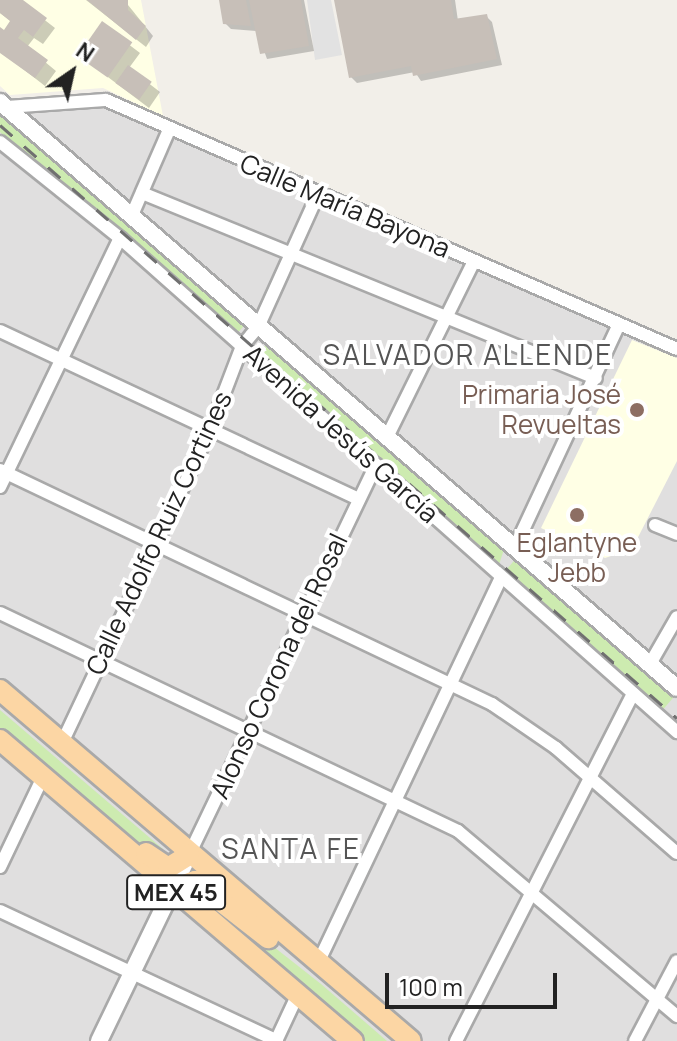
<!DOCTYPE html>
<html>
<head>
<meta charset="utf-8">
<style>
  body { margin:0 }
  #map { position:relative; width:677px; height:1041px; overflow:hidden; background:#f2efe9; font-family:Manrope,sans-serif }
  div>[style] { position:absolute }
  .residential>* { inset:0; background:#e0dfdf }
  .education>* { inset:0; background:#ffffe5 }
  .grass>* { inset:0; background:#cdebb0; transform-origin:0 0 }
  .parking>* { inset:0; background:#e2e2e2 }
  .shadow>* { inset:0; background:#0003 }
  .building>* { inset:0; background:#c7bfb8; transform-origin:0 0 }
  .roads { filter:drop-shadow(2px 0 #a9a9a9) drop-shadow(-2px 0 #a9a9a9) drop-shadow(0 2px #a9a9a9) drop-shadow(0 -2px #a9a9a9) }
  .minor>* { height:12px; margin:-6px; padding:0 6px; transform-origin:6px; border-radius:6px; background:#fff }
  .tertiary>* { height:16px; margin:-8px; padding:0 8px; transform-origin:8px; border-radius:8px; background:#fff }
  .primary>* { height:20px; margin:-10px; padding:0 10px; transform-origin:10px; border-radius:10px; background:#fcd6a4 }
  .rail>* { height:3px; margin-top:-1.5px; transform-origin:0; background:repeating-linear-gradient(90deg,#707070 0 16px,transparent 0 32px) }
  .dots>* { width:22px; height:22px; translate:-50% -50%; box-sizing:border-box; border:4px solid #fff; border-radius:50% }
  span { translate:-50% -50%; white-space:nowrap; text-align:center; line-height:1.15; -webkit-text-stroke:8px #fff; paint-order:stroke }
  .shield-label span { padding:2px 6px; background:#fff; border:2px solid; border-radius:6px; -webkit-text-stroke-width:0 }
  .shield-label { font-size:24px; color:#222; font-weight:700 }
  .street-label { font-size:26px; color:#222 }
  .education-label { font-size:26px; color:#785e54 }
  .right { translate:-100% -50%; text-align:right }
  .neighbourhood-label { font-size:28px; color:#555; letter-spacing:2px }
  .north { position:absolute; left:32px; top:32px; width:80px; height:80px; -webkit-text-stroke:6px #fff; paint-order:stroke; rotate:34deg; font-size:22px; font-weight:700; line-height:32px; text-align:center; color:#222 }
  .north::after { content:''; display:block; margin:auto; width:28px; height:36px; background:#222; clip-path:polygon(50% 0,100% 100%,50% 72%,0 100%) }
  .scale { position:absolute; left:385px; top:973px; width:172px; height:36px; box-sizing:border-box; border:4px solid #222; border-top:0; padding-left:10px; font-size:24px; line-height:28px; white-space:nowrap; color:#222; -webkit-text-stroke:6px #fff; paint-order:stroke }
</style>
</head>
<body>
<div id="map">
  <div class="residential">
    <div style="clip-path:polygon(97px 102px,677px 354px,677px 1041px,0 1041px,0 109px)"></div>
  </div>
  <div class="education">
    <div style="clip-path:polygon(0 0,141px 0,163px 116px,103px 88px,10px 95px,0 86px)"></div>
    <div style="clip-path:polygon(632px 340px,677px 358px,677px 461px,632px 549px,605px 558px,541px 528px)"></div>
  </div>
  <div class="grass">
    <div style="left:0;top:111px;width:325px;height:16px;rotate:41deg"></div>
    <div style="clip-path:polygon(268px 343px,506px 543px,498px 568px,259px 352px)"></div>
    <div style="left:519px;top:555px;width:210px;height:22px;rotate:41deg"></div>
    <div style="clip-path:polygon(0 710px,163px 849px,155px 857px,29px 759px,0 733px)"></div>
    <div style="clip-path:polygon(198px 887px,321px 984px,387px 1041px,361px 1041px,191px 897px)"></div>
  </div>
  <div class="parking">
    <div style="clip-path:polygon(307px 0,331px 0,342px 55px,315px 60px)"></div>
  </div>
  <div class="shadow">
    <div style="clip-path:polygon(0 0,19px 0,55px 28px,43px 44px,34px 38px,27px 47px,56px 71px,45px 86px,0 51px,0 29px,4px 32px,12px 22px,0 13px)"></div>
    <div style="clip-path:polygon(86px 0,124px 0,153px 36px,146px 47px)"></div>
    <div style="clip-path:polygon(221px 0,304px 0,314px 51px,267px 59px,257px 31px,231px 29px,225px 23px)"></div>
    <div style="clip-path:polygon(336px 0,455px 0,458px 21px,486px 16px,492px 22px,502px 65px,421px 81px,415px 72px,357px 83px,351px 77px)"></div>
    <div style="clip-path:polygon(102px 24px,140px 53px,129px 68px,160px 92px,149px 108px,80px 56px)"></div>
  </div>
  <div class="building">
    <div style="clip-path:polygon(0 0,23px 0,47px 18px,33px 37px,24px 30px,18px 38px,48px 60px,35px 78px,0 53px,0 27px,4px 30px,10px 21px,0 13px)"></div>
    <div style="clip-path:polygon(87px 0,128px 0,128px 10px,146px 26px,136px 40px)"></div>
    <div style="clip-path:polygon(219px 0,246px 0,251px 26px,223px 24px)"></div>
    <div style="clip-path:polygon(249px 0,301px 0,309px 46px,260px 54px)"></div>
    <div style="clip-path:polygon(334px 0,451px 0,454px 19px,487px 14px,497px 59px,413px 76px,411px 66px,349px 78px)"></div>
    <div style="left:102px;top:21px;width:37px;height:43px;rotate:35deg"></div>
    <div style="left:128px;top:65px;width:29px;height:22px;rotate:35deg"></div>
  </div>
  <div class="roads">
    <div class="minor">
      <div style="left:6px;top:107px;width:100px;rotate:-4deg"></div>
      <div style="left:106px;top:100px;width:623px;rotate:23.56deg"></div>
      <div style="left:0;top:142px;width:154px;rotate:38.7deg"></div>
      <div style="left:120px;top:238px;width:745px;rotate:41.57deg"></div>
      <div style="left:142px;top:193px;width:490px;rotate:22.2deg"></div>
      <div style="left:132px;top:215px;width:93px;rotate:-66.5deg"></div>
      <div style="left:0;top:331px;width:396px;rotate:25.1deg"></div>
      <div style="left:388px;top:435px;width:194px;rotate:-63.7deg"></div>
      <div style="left:0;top:470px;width:545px;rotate:25.44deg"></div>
      <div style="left:492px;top:704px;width:78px;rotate:34.5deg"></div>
      <div style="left:556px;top:748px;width:160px;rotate:41deg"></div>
      <div style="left:0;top:487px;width:276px;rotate:-64.3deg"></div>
      <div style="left:655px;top:525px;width:24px;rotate:22deg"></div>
      <div style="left:516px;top:545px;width:244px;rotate:-65deg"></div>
      <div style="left:0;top:613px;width:507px;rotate:25.45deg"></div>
      <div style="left:458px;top:831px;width:287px;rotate:40.2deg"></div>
      <div style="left:650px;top:664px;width:54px;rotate:-60.1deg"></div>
      <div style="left:62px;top:743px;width:346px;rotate:-64.7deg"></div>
      <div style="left:210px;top:430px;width:90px;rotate:-69.1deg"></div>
      <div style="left:242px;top:346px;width:25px;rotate:-50deg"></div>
      <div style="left:258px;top:327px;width:146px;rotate:-65.7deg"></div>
      <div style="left:189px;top:855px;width:433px;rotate:-64.4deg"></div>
      <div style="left:0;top:867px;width:100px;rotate:-64.5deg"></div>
      <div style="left:0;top:911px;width:306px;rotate:25.1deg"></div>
      <div style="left:318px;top:963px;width:426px;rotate:-64.6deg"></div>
      <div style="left:276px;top:1041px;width:52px;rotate:-64.9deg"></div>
      <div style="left:456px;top:1041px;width:390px;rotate:-63deg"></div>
      <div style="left:635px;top:1041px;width:90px;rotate:-62.3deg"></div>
    </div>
    <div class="tertiary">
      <div style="left:0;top:102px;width:895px;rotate:40.88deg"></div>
      <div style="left:99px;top:1041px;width:207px;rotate:-64.2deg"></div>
    </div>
    <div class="primary">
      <div style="left:0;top:690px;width:540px;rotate:40.5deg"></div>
      <div style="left:0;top:740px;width:464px;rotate:40.5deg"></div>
      <div style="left:146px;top:853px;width:27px;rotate:34deg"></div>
      <div style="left:168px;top:868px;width:25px;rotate:-32deg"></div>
      <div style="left:173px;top:889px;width:23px;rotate:-20deg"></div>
      <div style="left:195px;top:881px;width:93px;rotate:38deg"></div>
    </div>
  </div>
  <div class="rail">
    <div style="left:0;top:125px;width:900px;rotate:41.22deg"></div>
  </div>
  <div class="dots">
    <div style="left:637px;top:410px;background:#8d6e63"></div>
    <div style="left:577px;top:515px;background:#8d6e63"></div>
  </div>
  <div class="shield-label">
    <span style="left:176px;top:892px">MEX 45</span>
  </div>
  <div class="street-label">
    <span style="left:345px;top:206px;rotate:23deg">Calle María Bayona</span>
    <span style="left:341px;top:434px;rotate:42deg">Avenida Jesús García</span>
    <span style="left:159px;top:533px;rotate:-65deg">Calle Adolfo Ruiz Cortines</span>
    <span style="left:279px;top:666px;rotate:-65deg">Alonso Corona del Rosal</span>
  </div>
  <div class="education-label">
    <span class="right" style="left:621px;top:410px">Primaria José<br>Revueltas</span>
    <span style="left:577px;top:558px">Eglantyne<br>Jebb</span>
  </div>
  <div class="neighbourhood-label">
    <span style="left:468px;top:354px">SALVADOR ALLENDE</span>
    <span style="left:291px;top:848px">SANTA FE</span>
  </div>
  <div class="north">N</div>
  <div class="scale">100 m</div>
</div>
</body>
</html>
